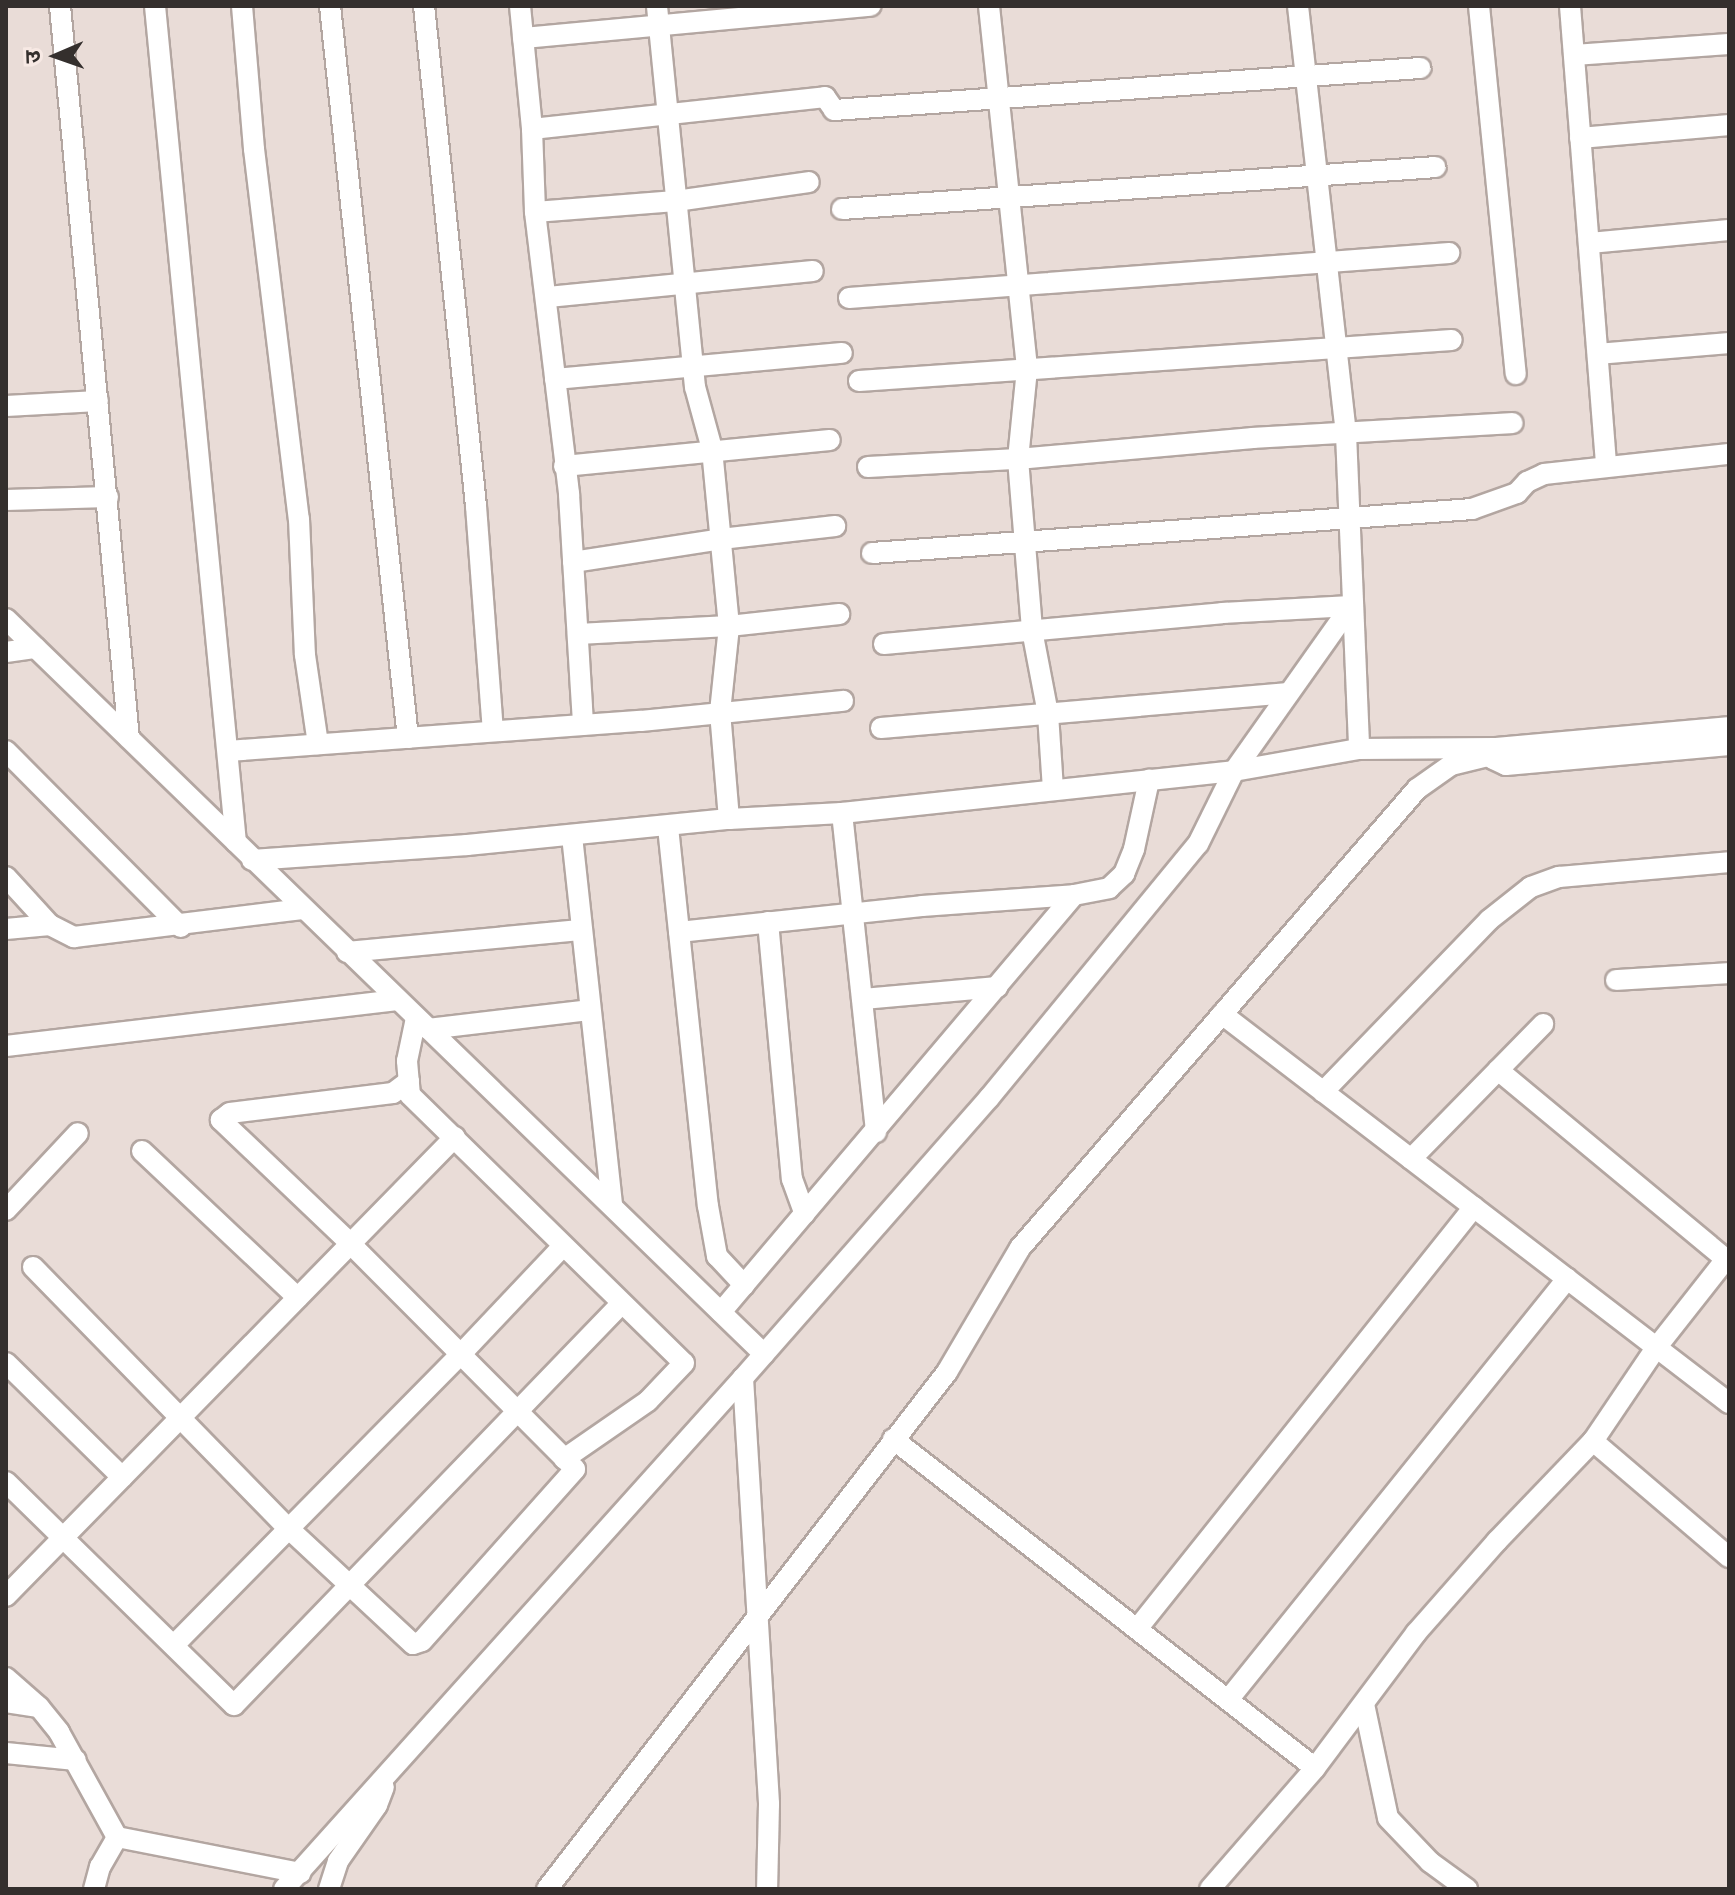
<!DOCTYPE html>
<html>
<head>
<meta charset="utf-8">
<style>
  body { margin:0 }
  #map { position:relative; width:1735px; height:1895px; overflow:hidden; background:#e9dcd7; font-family:"IBM Plex Sans","Noto Sans Devanagari",sans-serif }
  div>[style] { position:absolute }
  .roads { filter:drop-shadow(2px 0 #b3a6a1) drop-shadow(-2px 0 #b3a6a1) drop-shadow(0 2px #b3a6a1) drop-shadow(0 -2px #b3a6a1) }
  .minor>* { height:20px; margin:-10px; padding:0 10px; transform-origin:10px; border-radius:10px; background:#fff }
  span { translate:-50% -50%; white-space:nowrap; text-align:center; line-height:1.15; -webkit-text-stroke:6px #f7e9e4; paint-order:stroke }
  .frame { position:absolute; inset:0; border:8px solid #342f2d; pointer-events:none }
  .north { position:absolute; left:16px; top:16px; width:80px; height:80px; -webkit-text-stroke:6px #f7e9e4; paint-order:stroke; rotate:268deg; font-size:22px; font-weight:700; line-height:32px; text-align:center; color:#342f2d }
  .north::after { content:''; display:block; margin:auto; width:28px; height:36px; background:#342f2d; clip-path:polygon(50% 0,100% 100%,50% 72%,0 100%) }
</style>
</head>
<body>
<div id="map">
  <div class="roads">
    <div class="minor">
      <div style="left:60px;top:6px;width:735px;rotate:84.62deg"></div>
      <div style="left:155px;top:6px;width:840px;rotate:84.47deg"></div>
      <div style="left:242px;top:6px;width:144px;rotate:85.2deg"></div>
      <div style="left:254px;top:149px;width:373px;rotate:83.1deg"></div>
      <div style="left:299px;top:519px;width:136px;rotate:87.5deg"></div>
      <div style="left:305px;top:655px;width:90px;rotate:81.7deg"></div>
      <div style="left:330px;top:6px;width:736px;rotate:83.92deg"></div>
      <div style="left:424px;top:6px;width:503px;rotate:84.06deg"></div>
      <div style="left:476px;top:506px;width:225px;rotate:85.7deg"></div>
      <div style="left:520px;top:6px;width:124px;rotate:84.4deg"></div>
      <div style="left:532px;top:129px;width:83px;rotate:87.9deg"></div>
      <div style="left:535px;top:212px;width:284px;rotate:83.1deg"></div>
      <div style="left:569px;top:494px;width:231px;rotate:86.5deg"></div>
      <div style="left:989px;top:6px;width:365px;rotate:84deg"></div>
      <div style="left:1027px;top:369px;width:90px;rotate:95.7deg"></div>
      <div style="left:1018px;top:459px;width:172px;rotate:85.3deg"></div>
      <div style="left:1032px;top:630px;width:86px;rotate:79.2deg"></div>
      <div style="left:1048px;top:714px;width:76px;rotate:86.2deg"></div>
      <div style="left:1298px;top:6px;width:431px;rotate:83.6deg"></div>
      <div style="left:1346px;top:434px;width:315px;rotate:87.6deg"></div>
      <div style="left:1479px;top:6px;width:370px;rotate:84.3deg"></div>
      <div style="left:1570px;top:6px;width:461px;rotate:85.5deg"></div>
      <div style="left:523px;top:38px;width:349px;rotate:-5.3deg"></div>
      <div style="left:1574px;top:55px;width:155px;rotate:-4.1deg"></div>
      <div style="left:532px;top:129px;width:295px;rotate:-6.2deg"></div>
      <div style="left:825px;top:97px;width:16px;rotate:55deg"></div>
      <div style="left:834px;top:110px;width:588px;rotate:-4.1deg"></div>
      <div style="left:1580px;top:138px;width:150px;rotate:-5deg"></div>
      <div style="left:842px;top:209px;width:595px;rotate:-4.04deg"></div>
      <div style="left:535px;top:212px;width:141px;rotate:-4.5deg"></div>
      <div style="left:676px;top:201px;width:134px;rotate:-8.1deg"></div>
      <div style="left:1589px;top:243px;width:141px;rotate:-5.3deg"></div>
      <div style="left:548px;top:297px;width:266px;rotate:-5.6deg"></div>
      <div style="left:849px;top:298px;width:602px;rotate:-4.29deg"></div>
      <div style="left:1598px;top:354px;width:131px;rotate:-4.8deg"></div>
      <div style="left:555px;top:379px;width:288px;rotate:-5.2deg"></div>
      <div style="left:859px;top:381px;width:594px;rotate:-3.96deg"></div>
      <div style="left:6px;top:406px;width:92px;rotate:-3.1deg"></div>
      <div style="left:564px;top:466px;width:267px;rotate:-5.6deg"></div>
      <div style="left:868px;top:467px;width:150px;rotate:-3.1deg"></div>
      <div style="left:1018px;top:459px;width:236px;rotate:-5.1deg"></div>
      <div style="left:1253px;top:438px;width:260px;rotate:-3.3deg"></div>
      <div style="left:6px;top:500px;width:102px;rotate:-1.7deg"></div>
      <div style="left:872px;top:553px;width:602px;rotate:-4.19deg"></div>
      <div style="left:1472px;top:509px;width:48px;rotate:-19.6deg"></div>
      <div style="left:1517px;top:493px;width:15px;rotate:-48deg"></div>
      <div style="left:1527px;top:482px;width:19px;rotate:-25deg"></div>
      <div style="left:1544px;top:474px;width:186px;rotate:-6.2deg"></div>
      <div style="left:573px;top:562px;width:150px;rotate:-8.8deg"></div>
      <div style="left:721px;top:539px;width:115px;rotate:-6.5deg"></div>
      <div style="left:6px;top:619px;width:1056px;rotate:44.12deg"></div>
      <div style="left:578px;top:634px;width:151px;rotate:-3deg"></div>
      <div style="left:729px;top:626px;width:111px;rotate:-6.2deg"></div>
      <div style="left:884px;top:644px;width:339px;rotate:-5.2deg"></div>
      <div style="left:1222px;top:613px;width:129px;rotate:-3.1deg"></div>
      <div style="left:6px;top:652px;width:30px;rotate:-8deg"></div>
      <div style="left:881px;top:728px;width:409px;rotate:-4.9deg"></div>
      <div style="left:1495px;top:748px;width:11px;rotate:100deg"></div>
      <div style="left:1493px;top:759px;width:14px;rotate:25deg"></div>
      <div style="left:1506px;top:765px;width:224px;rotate:-5.1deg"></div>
      <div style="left:6px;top:751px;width:248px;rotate:45.2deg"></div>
      <div style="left:228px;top:751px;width:414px;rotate:-4.2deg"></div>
      <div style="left:641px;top:721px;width:203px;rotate:-5.7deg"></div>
      <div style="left:842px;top:813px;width:321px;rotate:83.9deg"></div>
      <div style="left:729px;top:819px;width:113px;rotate:-3deg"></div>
      <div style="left:842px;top:813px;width:394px;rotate:-6.1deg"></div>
      <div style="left:1234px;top:771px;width:127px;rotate:-10deg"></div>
      <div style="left:1359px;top:749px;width:136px;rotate:-0.4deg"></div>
      <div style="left:1495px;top:748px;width:235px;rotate:-5.1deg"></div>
      <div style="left:668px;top:827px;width:381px;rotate:84deg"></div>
      <div style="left:708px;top:1206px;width:51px;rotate:79.8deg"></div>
      <div style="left:717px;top:1256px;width:40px;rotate:47deg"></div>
      <div style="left:572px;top:836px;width:372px;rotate:83.8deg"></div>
      <div style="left:252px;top:860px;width:216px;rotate:-4deg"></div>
      <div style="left:467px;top:845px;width:263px;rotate:-5.7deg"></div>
      <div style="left:729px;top:819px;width:107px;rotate:-94.8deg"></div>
      <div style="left:720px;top:712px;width:86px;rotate:-84deg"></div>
      <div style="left:729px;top:626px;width:178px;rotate:-95.5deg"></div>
      <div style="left:712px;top:449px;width:64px;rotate:-105.3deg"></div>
      <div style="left:695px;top:387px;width:383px;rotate:-95.7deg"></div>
      <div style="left:6px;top:877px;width:65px;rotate:47.5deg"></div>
      <div style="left:768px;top:922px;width:258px;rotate:84.7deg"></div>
      <div style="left:792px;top:1179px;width:37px;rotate:70deg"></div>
      <div style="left:6px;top:929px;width:44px;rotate:-5.2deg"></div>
      <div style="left:50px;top:925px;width:27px;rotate:27deg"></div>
      <div style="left:74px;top:937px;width:230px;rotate:-7deg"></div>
      <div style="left:679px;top:932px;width:244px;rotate:-6.1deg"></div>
      <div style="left:922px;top:906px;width:152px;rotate:-4.1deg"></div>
      <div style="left:1074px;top:895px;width:36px;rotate:-11deg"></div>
      <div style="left:1109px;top:888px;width:21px;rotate:-43deg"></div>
      <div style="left:1124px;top:874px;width:27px;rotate:-68deg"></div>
      <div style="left:1134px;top:849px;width:71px;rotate:-77.7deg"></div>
      <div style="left:347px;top:952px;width:234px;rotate:-5.4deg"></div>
      <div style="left:1616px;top:980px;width:113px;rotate:-3.5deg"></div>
      <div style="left:863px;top:999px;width:135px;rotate:-5.1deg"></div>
      <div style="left:1222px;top:1014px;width:639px;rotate:37.5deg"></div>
      <div style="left:416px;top:1018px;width:44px;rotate:101.8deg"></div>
      <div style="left:407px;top:1061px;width:34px;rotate:85deg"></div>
      <div style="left:410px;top:1095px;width:383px;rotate:44.4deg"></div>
      <div style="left:684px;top:1363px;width:52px;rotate:133.5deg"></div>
      <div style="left:648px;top:1401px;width:102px;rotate:145.4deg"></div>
      <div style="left:428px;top:1029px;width:162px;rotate:-6.7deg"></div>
      <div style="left:6px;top:1046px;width:394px;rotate:-6.7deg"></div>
      <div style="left:1498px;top:1070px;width:300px;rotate:39.7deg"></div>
      <div style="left:1323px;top:1092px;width:239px;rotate:-46deg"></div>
      <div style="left:1489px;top:920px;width:53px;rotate:-38.2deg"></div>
      <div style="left:1531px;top:887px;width:30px;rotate:-20deg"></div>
      <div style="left:1559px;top:877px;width:171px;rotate:-5deg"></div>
      <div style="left:142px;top:1151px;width:214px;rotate:43.3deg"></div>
      <div style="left:1411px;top:1159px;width:189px;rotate:-45.6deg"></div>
      <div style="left:6px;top:1210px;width:105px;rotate:-46.9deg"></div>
      <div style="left:33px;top:1267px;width:363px;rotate:45.7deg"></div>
      <div style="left:287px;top:1527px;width:172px;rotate:42.9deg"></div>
      <div style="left:413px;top:1644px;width:9px;rotate:-18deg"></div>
      <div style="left:422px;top:1641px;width:230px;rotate:-48.3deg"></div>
      <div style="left:575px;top:1469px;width:317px;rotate:-134.9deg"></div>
      <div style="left:351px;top:1244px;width:180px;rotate:-136.4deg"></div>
      <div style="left:221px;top:1120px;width:11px;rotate:-38deg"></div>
      <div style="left:230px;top:1113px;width:164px;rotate:-7deg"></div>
      <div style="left:393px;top:1093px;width:20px;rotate:-37deg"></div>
      <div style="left:721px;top:1312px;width:546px;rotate:-49.75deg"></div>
      <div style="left:6px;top:1363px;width:163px;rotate:44.5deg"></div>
      <div style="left:743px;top:1378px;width:427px;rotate:86.5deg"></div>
      <div style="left:769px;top:1804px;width:85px;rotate:91.3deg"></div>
      <div style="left:893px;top:1439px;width:535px;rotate:37.94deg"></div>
      <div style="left:1593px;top:1441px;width:179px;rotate:40.5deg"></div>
      <div style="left:6px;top:1482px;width:319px;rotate:44.4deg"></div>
      <div style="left:234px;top:1705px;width:557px;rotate:-46.02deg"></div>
      <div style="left:6px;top:1596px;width:642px;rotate:-45.63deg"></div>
      <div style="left:1137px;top:1629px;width:540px;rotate:-51.39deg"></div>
      <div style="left:175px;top:1644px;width:404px;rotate:-45.4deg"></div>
      <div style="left:459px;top:1356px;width:151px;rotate:-46.6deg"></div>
      <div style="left:6px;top:1678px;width:44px;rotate:41.3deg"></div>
      <div style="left:39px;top:1707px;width:32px;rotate:51deg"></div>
      <div style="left:59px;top:1732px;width:120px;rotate:61.1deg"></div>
      <div style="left:117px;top:1837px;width:187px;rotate:11.1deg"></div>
      <div style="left:1228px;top:1700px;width:541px;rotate:-51.16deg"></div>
      <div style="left:6px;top:1702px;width:33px;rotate:9deg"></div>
      <div style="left:1364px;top:1704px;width:116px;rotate:78.1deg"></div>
      <div style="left:1388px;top:1818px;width:61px;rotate:46.3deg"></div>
      <div style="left:1430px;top:1862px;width:46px;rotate:36.1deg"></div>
      <div style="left:6px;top:1753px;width:70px;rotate:5.7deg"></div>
      <div style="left:94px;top:1889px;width:23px;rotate:-75deg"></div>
      <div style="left:100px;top:1867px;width:34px;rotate:-60deg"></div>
      <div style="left:284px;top:1889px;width:687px;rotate:-48.07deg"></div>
      <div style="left:743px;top:1378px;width:373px;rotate:-48.7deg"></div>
      <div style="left:989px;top:1098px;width:329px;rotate:-50.6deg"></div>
      <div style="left:1198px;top:844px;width:81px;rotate:-63.7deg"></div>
      <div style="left:1234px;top:771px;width:202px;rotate:-54.7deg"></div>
      <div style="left:329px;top:1889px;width:29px;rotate:-72deg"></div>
      <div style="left:338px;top:1861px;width:68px;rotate:-55.1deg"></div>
      <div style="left:377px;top:1805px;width:19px;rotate:-69deg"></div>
      <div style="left:547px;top:1889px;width:654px;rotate:-52.27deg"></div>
      <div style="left:947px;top:1372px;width:144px;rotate:-59.5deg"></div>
      <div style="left:1020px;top:1248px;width:607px;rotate:-49.14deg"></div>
      <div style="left:1417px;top:789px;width:42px;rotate:-35.2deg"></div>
      <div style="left:1451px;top:765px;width:42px;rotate:-13.7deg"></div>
      <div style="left:1210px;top:1889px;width:160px;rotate:-49deg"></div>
      <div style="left:1315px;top:1768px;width:169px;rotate:-53.2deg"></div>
      <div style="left:1416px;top:1633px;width:123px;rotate:-48.6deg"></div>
      <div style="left:1497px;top:1541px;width:139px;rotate:-46.2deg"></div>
      <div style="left:1593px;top:1441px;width:112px;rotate:-55.9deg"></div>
      <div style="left:1656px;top:1348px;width:113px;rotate:-51.8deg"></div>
    </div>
  </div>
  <div class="frame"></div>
  <div class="north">उ</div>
</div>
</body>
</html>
